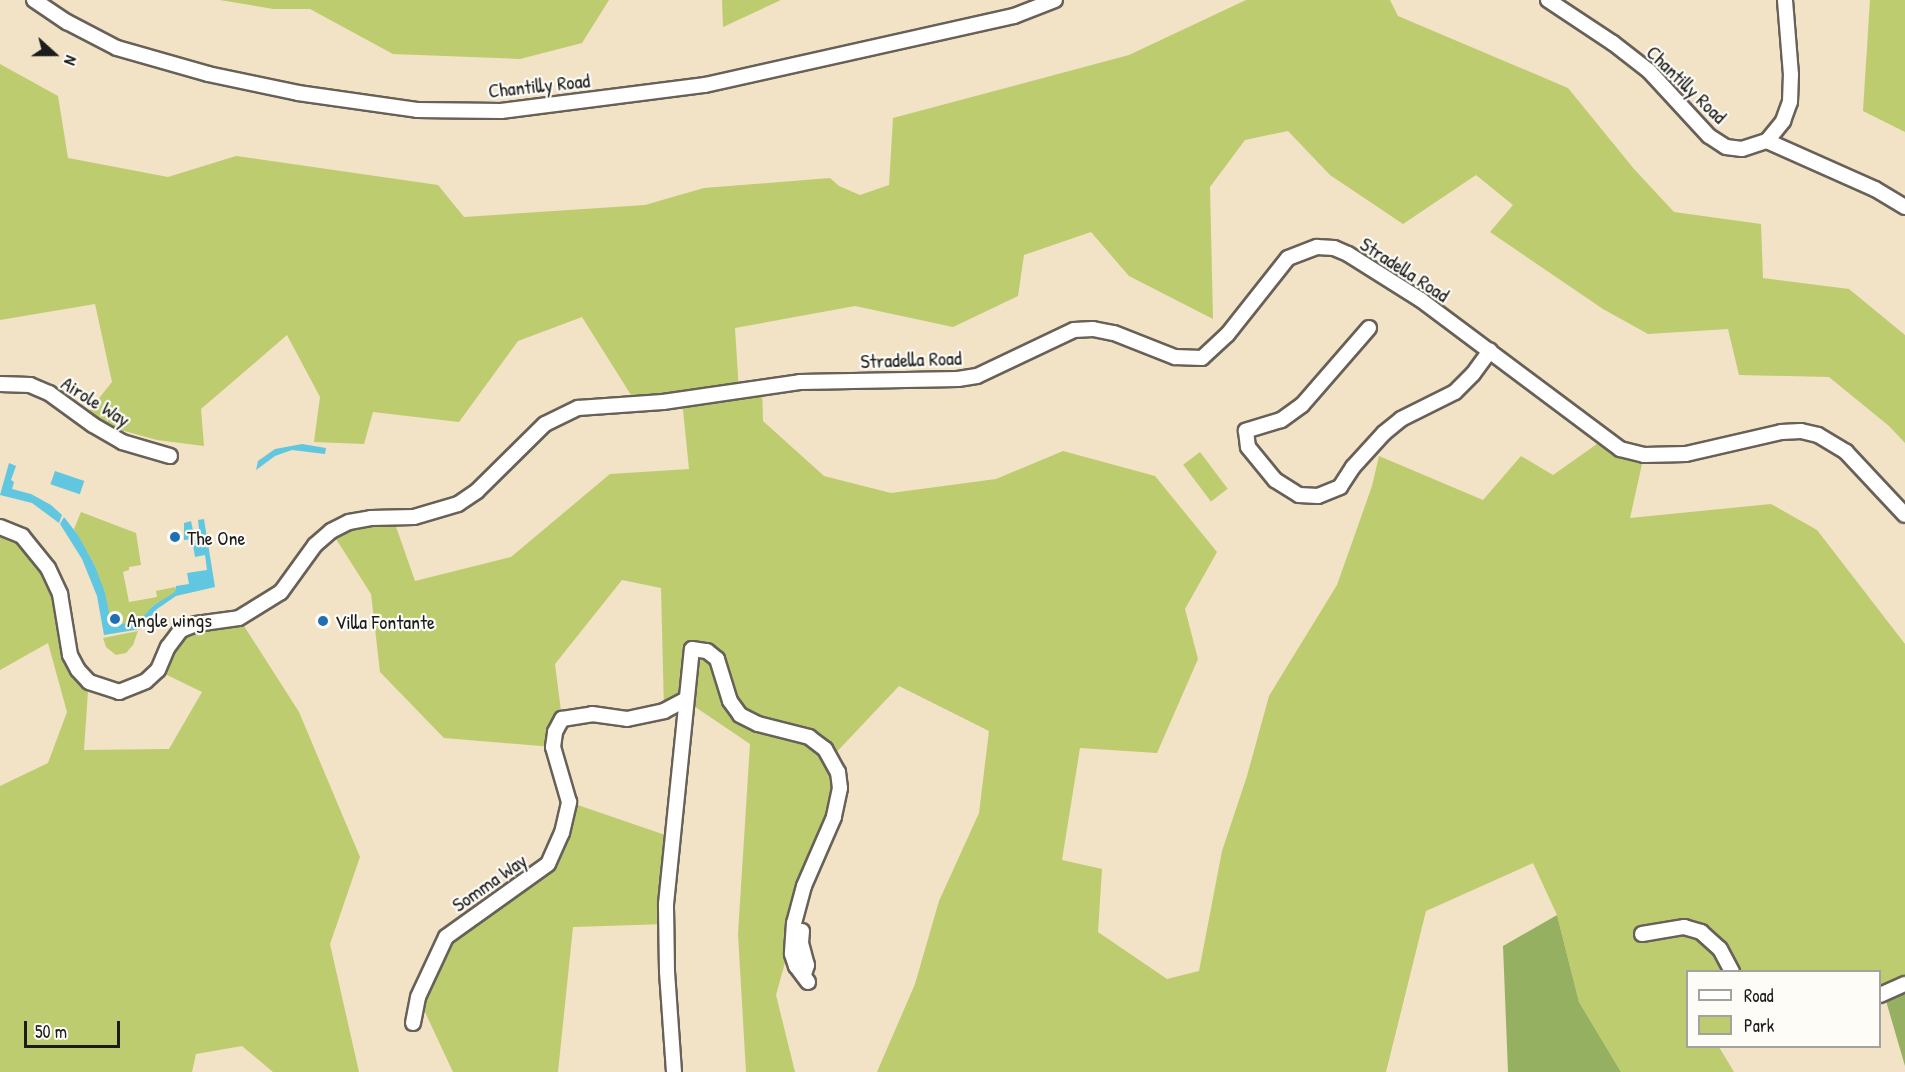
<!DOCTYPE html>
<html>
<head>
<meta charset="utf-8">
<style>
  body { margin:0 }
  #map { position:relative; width:1905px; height:1072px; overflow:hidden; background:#f2e2c6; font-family:"Patrick Hand",sans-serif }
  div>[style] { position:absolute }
  .green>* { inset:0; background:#bdcc6f; transform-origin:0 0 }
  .forest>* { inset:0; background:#96b062 }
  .water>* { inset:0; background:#61c6df; transform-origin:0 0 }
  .roads { filter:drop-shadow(2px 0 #676158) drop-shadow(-2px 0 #676158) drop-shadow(0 2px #676158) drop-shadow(0 -2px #676158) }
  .minor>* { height:14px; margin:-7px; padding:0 7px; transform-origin:7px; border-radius:7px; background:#fff }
  .dots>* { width:16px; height:16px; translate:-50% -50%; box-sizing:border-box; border:3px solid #fdfcf7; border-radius:50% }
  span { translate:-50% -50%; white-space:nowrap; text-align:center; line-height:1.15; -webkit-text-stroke:4.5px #fdfcf7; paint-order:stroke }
  .street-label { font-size:20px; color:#1c1c1c }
  .poi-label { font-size:20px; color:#1c1c1c }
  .left { translate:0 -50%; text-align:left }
  .legend { position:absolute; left:1686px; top:970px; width:195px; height:78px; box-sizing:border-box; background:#fdfcf7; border:2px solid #a3a29f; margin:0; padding:8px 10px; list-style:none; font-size:18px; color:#1c1c1c }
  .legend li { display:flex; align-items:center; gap:12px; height:30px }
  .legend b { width:30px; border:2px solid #a3a29f }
  .north { position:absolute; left:24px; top:24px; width:60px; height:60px; -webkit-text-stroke:4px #fdfcf7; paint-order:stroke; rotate:111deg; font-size:16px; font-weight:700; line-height:24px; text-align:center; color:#1c1c1c }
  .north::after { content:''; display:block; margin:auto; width:21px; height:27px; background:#1c1c1c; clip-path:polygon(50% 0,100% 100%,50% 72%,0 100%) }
  .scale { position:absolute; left:24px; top:1021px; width:96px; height:27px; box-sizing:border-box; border:3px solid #1c1c1c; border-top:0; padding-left:8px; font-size:18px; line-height:21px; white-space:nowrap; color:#1c1c1c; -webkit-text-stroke:4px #fdfcf7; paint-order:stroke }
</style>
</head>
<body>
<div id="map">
  <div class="green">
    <div style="clip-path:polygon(220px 0,609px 0,582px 43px,520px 59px,393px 54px,310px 9px,273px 9px)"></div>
    <div style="clip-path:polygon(722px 0,781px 0,723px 27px)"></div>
    <div style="clip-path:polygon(1246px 0,1390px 0,1398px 16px,1568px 88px,1634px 169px,1674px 212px,1761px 224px,1763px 278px,1849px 289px,1905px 335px,1905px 443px,1889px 426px,1829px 377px,1739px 375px,1728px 329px,1648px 334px,1603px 309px,1490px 232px,1513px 205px,1476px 175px,1403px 224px,1330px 175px,1288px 131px,1245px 140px,1210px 187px,1213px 319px,1129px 276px,1091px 232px,1024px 255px,1018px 296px,953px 327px,855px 306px,735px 328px,739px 392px,762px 388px,763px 421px,824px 476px,891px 493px,996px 479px,1063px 451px,1155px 476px,1217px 552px,1185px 609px,1198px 659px,1157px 753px,1080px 748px,1062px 860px,1102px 869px,1098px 932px,1167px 979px,1199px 971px,1222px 851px,1247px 776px,1269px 696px,1337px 585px,1372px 486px,1379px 456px,1483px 500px,1521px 456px,1553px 475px,1604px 439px,1644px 455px,1630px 518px,1771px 504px,1817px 530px,1905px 644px,1905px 995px,1880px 995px,1880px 972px,1688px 972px,1688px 1046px,1719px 1047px,1734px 1072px,1621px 1072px,1579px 1002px,1557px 915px,1533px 863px,1426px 911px,1386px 1072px,877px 1072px,915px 984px,939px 901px,979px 813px,989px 731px,899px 686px,830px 759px,840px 788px,799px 912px,776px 995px,795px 1072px,746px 1072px,738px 934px,750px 744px,685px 700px,664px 711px,661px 588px,622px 580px,555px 664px,562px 719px,553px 747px,444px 738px,380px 672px,371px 594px,331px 531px,393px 518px,415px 581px,511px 557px,610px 474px,689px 469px,682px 400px,636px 403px,582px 317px,518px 341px,459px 422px,373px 412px,364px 444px,314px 442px,320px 397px,287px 335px,201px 409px,204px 446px,157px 440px,110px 427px,88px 412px,112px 382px,95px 304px,0 320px,0 64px,58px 96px,68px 158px,168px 177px,236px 156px,438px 185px,464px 217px,645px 205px,704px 188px,830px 178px,839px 186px,860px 195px,889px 185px,893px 118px,1129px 55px)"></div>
    <div style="clip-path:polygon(1870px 0,1905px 0,1905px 132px,1863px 111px)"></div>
    <div style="left:1200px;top:452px;width:46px;height:21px;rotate:53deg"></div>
    <div style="clip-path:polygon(81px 512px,136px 533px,141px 565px,129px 567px,129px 570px,123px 572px,129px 602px,157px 597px,156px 591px,175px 587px,176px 592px,154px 605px,141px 620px,122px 624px,120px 613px,110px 615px,95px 566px,74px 529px)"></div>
    <div style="clip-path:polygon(0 534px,18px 541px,35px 560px,53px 594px,63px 656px,70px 673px,88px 691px,84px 750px,169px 749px,202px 692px,165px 674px,181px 630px,239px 618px,299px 712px,360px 857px,330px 944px,359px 1072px,273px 1072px,242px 1046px,196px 1054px,192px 1072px,0 1072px,0 786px,48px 763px,67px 712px,48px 643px,0 670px)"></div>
    <div style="clip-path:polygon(138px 631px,133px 645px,126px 653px,116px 655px,106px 647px,103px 638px)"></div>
    <div style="clip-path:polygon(569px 802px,671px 837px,667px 924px,573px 927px,558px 1072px,453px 1072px,418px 997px,446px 937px,548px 864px)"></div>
  </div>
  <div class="forest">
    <div style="clip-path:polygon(1557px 915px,1579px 1002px,1621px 1072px,1508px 1072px,1503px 946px)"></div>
    <div style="clip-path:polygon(1884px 994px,1905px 995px,1905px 1066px)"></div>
  </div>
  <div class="water">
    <div style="clip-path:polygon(302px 444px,326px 448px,325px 454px,292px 450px,275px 456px,256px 470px,258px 461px,275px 449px)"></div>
    <div style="clip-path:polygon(9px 463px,16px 466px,11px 480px,14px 482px,12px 489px,31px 494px,51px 505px,62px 515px,59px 523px,32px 503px,0 495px)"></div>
    <div style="left:55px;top:471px;width:31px;height:14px;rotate:19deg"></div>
    <div style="clip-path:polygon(64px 517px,78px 535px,95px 566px,105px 593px,112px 626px,140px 620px,154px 605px,175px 592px,176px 586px,189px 584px,187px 573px,207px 570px,205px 555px,195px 557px,192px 539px,184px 540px,184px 523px,191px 521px,195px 540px,200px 539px,198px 520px,204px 519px,215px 587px,176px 596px,157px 609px,141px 629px,104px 635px,97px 596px,82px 559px,60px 524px)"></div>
  </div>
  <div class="roads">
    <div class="minor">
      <div style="left:34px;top:0;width:40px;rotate:34deg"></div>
      <div style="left:67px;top:22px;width:56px;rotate:27.5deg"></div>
      <div style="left:117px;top:48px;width:95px;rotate:15.9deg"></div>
      <div style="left:208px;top:74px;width:92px;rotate:11.9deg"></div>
      <div style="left:298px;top:93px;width:120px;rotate:8.1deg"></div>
      <div style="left:417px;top:110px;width:84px;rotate:0.7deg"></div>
      <div style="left:501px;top:111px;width:206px;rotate:-7.3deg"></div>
      <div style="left:705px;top:85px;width:317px;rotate:-12.6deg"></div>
      <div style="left:1014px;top:16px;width:44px;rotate:-21.3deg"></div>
      <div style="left:1548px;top:0;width:78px;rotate:33.5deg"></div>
      <div style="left:1613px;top:43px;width:46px;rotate:37.9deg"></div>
      <div style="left:1649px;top:71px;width:88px;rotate:47.3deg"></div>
      <div style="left:1709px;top:136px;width:20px;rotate:33deg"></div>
      <div style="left:1726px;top:147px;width:16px;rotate:7deg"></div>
      <div style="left:1742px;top:149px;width:26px;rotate:-18deg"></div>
      <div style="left:1767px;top:141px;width:118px;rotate:24deg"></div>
      <div style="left:1875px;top:189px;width:35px;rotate:31deg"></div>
      <div style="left:1767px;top:141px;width:26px;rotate:-51deg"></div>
      <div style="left:1783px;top:121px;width:20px;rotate:-70deg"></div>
      <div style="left:1790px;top:102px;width:27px;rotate:-88deg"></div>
      <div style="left:1791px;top:75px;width:75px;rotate:-94.6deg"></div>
      <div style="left:1369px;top:328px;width:102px;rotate:131deg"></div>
      <div style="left:1302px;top:405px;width:26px;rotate:144deg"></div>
      <div style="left:1281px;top:420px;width:37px;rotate:163deg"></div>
      <div style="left:1246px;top:431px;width:16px;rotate:83deg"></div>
      <div style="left:1248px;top:447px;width:43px;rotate:50.7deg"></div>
      <div style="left:1275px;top:480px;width:28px;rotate:32deg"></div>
      <div style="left:1299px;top:495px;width:19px;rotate:3deg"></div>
      <div style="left:1318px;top:496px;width:24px;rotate:-22deg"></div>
      <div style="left:1340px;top:487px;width:24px;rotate:-57deg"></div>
      <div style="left:1353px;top:467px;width:46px;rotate:-47.6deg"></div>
      <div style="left:1384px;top:433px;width:22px;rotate:-39deg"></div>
      <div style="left:1401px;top:419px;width:60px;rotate:-26.6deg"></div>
      <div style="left:1455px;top:392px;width:25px;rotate:-45deg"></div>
      <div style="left:1473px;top:374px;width:29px;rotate:-54deg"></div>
      <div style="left:0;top:384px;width:30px;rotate:2deg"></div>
      <div style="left:30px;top:385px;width:21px;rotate:23deg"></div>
      <div style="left:49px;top:393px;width:54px;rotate:36deg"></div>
      <div style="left:93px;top:425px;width:34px;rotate:30deg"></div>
      <div style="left:122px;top:442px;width:50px;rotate:16.3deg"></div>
      <div style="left:0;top:527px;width:24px;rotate:22deg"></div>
      <div style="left:22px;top:536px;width:41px;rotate:50.9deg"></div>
      <div style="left:48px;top:568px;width:29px;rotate:65deg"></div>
      <div style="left:60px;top:594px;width:62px;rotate:80.7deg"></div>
      <div style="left:70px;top:655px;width:17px;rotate:62deg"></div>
      <div style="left:78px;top:670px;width:16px;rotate:47deg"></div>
      <div style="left:89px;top:682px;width:32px;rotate:18deg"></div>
      <div style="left:119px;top:692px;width:29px;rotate:-22deg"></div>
      <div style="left:146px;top:681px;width:16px;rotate:-43deg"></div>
      <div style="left:158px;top:670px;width:25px;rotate:-67deg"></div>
      <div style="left:168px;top:647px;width:21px;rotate:-53deg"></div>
      <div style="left:181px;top:630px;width:16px;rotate:-22deg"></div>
      <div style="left:196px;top:624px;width:43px;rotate:-7.9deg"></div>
      <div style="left:239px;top:618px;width:49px;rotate:-31.8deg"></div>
      <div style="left:281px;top:592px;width:58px;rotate:-54.1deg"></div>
      <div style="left:315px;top:545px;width:21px;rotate:-41deg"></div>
      <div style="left:331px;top:531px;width:20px;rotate:-27deg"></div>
      <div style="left:349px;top:522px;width:22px;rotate:-10deg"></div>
      <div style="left:371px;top:518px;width:43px;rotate:-1.3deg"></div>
      <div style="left:414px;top:517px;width:46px;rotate:-16.5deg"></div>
      <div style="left:458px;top:504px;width:23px;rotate:-34deg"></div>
      <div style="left:477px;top:491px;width:95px;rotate:-44.6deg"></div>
      <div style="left:545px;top:424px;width:37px;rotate:-26deg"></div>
      <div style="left:578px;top:408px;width:85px;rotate:-4deg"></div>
      <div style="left:663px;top:402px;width:138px;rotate:-8.3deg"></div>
      <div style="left:800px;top:382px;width:158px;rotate:-1.1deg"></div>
      <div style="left:958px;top:379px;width:19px;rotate:-9deg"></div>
      <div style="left:977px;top:376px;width:107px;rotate:-25.4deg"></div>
      <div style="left:1074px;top:330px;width:19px;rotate:-3deg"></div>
      <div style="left:1093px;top:329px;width:21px;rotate:11deg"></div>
      <div style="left:1114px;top:333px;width:66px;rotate:21.5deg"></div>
      <div style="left:1175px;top:357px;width:27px;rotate:2deg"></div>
      <div style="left:1202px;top:358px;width:34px;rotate:-43deg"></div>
      <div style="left:1227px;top:335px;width:98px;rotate:-51.6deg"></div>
      <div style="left:1288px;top:258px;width:31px;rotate:-21deg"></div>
      <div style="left:1317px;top:247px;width:17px;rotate:3deg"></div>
      <div style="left:1334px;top:248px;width:15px;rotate:23deg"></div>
      <div style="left:1348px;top:254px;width:86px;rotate:32.2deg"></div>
      <div style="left:1421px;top:300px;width:249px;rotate:36.8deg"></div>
      <div style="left:1620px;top:449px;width:25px;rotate:14deg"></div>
      <div style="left:1644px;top:455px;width:42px;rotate:-1.4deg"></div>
      <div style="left:1686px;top:454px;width:98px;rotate:-13deg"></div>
      <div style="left:1781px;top:432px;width:20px;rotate:-3deg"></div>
      <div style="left:1801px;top:431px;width:17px;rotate:13deg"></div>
      <div style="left:1818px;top:435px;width:33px;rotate:31deg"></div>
      <div style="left:1846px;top:452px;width:86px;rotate:46.9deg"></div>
      <div style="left:802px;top:931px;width:12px;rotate:95deg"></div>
      <div style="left:801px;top:943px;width:23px;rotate:75deg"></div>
      <div style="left:807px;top:965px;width:9px;rotate:108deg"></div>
      <div style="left:1642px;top:934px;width:43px;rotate:-9.5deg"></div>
      <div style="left:1684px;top:927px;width:18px;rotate:16deg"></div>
      <div style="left:1701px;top:932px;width:25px;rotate:42deg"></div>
      <div style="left:1720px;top:949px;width:26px;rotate:62deg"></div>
      <div style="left:1880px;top:995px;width:27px;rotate:-24deg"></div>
      <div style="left:413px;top:1023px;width:26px;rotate:-79deg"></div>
      <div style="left:418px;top:997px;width:66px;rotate:-65deg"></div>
      <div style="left:446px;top:937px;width:125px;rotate:-35.6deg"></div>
      <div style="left:548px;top:864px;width:34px;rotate:-66deg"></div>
      <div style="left:562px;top:833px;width:32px;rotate:-77deg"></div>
      <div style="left:569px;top:802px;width:57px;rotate:-106.2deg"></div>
      <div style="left:553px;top:747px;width:15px;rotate:-82deg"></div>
      <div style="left:555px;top:732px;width:15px;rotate:-62deg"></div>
      <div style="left:562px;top:719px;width:30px;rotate:-9deg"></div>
      <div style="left:592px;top:714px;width:35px;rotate:8deg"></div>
      <div style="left:627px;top:719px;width:38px;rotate:-12deg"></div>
      <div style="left:664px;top:711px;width:24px;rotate:-28deg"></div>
      <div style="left:674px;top:1072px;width:101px;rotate:-94deg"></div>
      <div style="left:667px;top:971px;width:67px;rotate:-90.9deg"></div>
      <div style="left:666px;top:904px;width:256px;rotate:-84.2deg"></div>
      <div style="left:692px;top:649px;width:15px;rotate:8deg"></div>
      <div style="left:707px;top:651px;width:13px;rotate:39deg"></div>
      <div style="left:717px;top:659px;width:44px;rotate:72.8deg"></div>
      <div style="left:730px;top:701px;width:17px;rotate:54deg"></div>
      <div style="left:740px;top:715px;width:20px;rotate:27deg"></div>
      <div style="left:758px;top:724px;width:53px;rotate:14.3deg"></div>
      <div style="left:809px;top:737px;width:20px;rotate:37deg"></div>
      <div style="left:825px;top:749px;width:26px;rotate:61deg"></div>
      <div style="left:838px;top:772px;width:16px;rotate:83deg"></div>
      <div style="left:840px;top:788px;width:30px;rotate:102deg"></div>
      <div style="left:834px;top:817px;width:75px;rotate:113.5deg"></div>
      <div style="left:804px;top:886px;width:38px;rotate:105deg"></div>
      <div style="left:794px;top:923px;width:31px;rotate:94deg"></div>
      <div style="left:792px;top:954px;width:13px;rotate:72deg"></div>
      <div style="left:796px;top:966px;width:20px;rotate:53deg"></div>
    </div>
  </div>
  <div class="dots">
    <div style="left:175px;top:537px;background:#1f6fb2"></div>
    <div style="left:115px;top:619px;background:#1f6fb2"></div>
    <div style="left:323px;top:621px;background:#1f6fb2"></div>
  </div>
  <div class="street-label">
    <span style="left:1687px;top:84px;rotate:44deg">Chantilly Road</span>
    <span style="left:539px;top:85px;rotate:-6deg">Chantilly Road</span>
    <span style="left:1405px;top:269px;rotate:33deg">Stradella Road</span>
    <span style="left:911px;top:359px;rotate:-2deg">Stradella Road</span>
    <span style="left:96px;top:401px;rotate:32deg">Airole Way</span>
    <span style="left:489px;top:882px;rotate:-35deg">Somma Way</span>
  </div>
  <div class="poi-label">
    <span class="left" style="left:187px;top:537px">The One</span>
    <span class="left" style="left:127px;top:619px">Angle wings</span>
    <span class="left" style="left:335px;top:621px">Villa Fontante</span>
  </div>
  <ul class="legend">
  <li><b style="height:8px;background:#fff"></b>Road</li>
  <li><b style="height:16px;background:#bdcc6f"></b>Park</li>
  </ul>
  <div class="north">N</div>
  <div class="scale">50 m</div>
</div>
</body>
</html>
